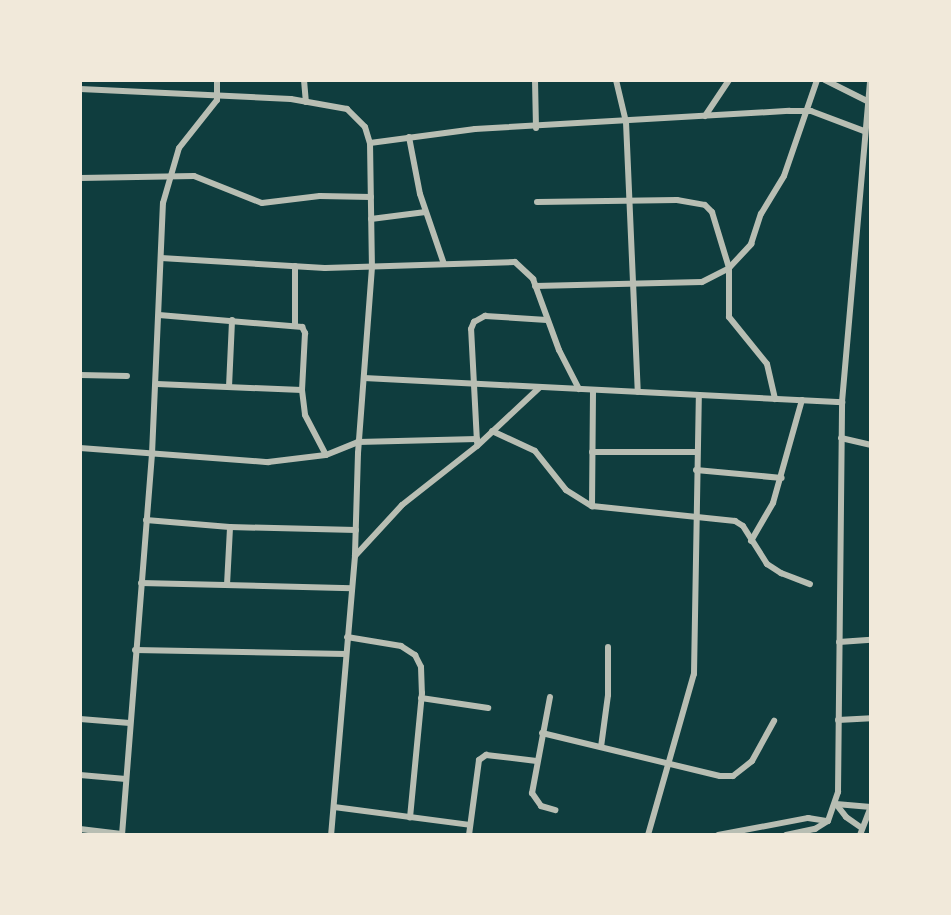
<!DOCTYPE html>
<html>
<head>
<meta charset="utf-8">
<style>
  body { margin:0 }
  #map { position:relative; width:951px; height:915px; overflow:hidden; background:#0f3d3e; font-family:"Fira Sans",sans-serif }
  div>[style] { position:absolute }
  .minor>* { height:6px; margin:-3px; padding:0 3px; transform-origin:3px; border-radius:3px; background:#b8beb3 }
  span { translate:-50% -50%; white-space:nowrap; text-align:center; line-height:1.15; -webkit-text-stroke:6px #f1e9da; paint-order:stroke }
  .frame { position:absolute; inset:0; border:82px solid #f1e9da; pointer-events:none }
</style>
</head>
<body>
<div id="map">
  <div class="minor">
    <div style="left:304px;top:80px;width:22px;rotate:85deg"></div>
    <div style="left:535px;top:80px;width:48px;rotate:88.8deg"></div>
    <div style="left:616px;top:80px;width:43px;rotate:76.6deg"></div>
    <div style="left:626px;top:122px;width:270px;rotate:87.5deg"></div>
    <div style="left:825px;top:80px;width:47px;rotate:26.6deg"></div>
    <div style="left:80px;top:89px;width:211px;rotate:2.7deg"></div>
    <div style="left:291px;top:99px;width:57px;rotate:10.1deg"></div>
    <div style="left:347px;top:109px;width:25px;rotate:45deg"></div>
    <div style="left:365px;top:127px;width:17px;rotate:73deg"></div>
    <div style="left:370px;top:143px;width:124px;rotate:89.1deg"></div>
    <div style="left:372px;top:267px;width:187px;rotate:94.3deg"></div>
    <div style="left:358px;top:453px;width:103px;rotate:91.7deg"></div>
    <div style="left:355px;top:556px;width:280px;rotate:94.9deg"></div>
    <div style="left:705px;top:116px;width:43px;rotate:-56.3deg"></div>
    <div style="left:409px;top:137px;width:58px;rotate:79.1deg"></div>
    <div style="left:420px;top:194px;width:74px;rotate:71.1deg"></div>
    <div style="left:370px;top:143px;width:106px;rotate:-7.6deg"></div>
    <div style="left:475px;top:129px;width:315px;rotate:-3.3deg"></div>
    <div style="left:789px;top:111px;width:22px"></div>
    <div style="left:811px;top:111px;width:57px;rotate:20.7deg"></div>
    <div style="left:80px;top:178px;width:114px;rotate:-1deg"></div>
    <div style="left:194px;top:176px;width:73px;rotate:21.7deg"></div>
    <div style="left:262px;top:203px;width:58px;rotate:-6.9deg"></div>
    <div style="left:320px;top:196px;width:51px;rotate:1.1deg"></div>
    <div style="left:537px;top:202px;width:140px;rotate:-0.8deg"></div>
    <div style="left:677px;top:200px;width:28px;rotate:10deg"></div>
    <div style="left:705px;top:205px;width:10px;rotate:45deg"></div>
    <div style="left:712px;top:212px;width:59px;rotate:73.1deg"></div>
    <div style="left:729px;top:268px;width:49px;rotate:90deg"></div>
    <div style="left:729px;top:317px;width:60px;rotate:51deg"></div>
    <div style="left:767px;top:364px;width:36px;rotate:77deg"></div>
    <div style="left:371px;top:219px;width:55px;rotate:-7.3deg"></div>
    <div style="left:161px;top:258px;width:164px;rotate:3.5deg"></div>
    <div style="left:325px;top:268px;width:190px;rotate:-1.8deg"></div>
    <div style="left:515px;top:262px;width:25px;rotate:43deg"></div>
    <div style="left:533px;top:279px;width:76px;rotate:69.9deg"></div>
    <div style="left:559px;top:350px;width:44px;rotate:62.9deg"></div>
    <div style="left:535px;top:286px;width:167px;rotate:-1.4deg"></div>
    <div style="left:702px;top:282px;width:30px;rotate:-27deg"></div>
    <div style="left:729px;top:268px;width:33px;rotate:-47deg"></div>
    <div style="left:751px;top:244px;width:32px;rotate:-72deg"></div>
    <div style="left:761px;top:214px;width:44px;rotate:-58.8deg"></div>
    <div style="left:784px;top:176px;width:102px;rotate:-71deg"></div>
    <div style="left:159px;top:315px;width:144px;rotate:4.8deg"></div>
    <div style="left:302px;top:327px;width:7px;rotate:63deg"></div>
    <div style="left:305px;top:333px;width:57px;rotate:93deg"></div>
    <div style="left:302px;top:390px;width:25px;rotate:83deg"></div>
    <div style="left:305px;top:415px;width:45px;rotate:62.3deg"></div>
    <div style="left:295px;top:324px;width:58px;rotate:-90deg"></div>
    <div style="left:80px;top:375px;width:47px;rotate:1.2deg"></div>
    <div style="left:364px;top:378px;width:479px;rotate:2.9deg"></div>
    <div style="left:157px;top:384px;width:145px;rotate:2.4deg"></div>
    <div style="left:229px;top:387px;width:67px;rotate:-87.4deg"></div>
    <div style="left:492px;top:431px;width:47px;rotate:24.9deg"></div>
    <div style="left:535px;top:451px;width:50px;rotate:51.5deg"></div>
    <div style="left:566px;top:490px;width:31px;rotate:32deg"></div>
    <div style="left:592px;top:506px;width:144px;rotate:6deg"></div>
    <div style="left:735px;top:521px;width:9px;rotate:32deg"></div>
    <div style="left:743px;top:526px;width:45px;rotate:57.7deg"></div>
    <div style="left:767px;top:564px;width:17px;rotate:33deg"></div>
    <div style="left:781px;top:573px;width:31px;rotate:21deg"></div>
    <div style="left:841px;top:438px;width:31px;rotate:13deg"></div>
    <div style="left:477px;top:442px;width:113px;rotate:-93deg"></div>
    <div style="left:471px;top:329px;width:8px;rotate:-67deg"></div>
    <div style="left:474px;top:322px;width:13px;rotate:-29deg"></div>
    <div style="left:485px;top:316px;width:62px;rotate:3.7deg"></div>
    <div style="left:80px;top:448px;width:189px;rotate:4.3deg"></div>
    <div style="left:268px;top:462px;width:58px;rotate:-6.9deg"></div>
    <div style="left:326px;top:455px;width:35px;rotate:-22deg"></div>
    <div style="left:358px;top:442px;width:119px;rotate:-1.4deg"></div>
    <div style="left:592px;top:452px;width:105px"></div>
    <div style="left:696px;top:470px;width:86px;rotate:5.3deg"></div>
    <div style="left:592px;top:506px;width:116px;rotate:-89.5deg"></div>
    <div style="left:146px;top:520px;width:84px;rotate:4.8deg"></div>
    <div style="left:230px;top:527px;width:126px;rotate:1.4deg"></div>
    <div style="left:751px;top:541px;width:44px;rotate:-59.9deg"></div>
    <div style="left:773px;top:503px;width:107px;rotate:-74.3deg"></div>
    <div style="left:355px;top:556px;width:69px;rotate:-47.3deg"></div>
    <div style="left:402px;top:505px;width:95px;rotate:-38.2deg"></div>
    <div style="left:477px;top:446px;width:86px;rotate:-43.1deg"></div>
    <div style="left:141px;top:583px;width:211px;rotate:1.4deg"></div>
    <div style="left:227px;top:585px;width:58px;rotate:-87deg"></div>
    <div style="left:347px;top:637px;width:55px;rotate:9.5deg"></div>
    <div style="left:401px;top:646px;width:17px;rotate:33deg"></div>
    <div style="left:415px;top:655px;width:13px;rotate:63deg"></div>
    <div style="left:421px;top:667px;width:26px;rotate:88deg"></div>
    <div style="left:422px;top:693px;width:125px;rotate:95.5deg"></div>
    <div style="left:839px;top:642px;width:32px;rotate:-4deg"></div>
    <div style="left:135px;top:650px;width:211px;rotate:1.1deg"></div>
    <div style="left:550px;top:697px;width:98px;rotate:100.6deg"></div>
    <div style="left:532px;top:793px;width:16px;rotate:55deg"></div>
    <div style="left:541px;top:806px;width:15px;rotate:16deg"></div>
    <div style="left:421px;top:698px;width:68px;rotate:8.5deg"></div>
    <div style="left:80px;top:719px;width:50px;rotate:4.6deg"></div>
    <div style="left:838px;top:720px;width:33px;rotate:-3deg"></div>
    <div style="left:542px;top:733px;width:183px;rotate:13.6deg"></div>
    <div style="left:720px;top:776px;width:13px"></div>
    <div style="left:733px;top:776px;width:24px;rotate:-38deg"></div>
    <div style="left:752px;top:761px;width:46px;rotate:-61.2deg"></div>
    <div style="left:601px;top:747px;width:52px;rotate:-82.3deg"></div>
    <div style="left:608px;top:695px;width:48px;rotate:-90deg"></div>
    <div style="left:80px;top:775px;width:46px;rotate:5deg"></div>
    <div style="left:836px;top:804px;width:16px;rotate:52deg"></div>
    <div style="left:846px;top:817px;width:19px;rotate:35deg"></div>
    <div style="left:836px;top:804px;width:35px;rotate:5deg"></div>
    <div style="left:334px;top:807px;width:137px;rotate:7.5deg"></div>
    <div style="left:80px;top:829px;width:42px;rotate:6.8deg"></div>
    <div style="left:122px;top:835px;width:382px;rotate:-85.5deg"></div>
    <div style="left:152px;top:454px;width:251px;rotate:-87.5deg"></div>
    <div style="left:163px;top:203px;width:57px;rotate:-73.8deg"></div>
    <div style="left:179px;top:148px;width:61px;rotate:-51.6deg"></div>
    <div style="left:217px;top:100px;width:20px;rotate:-90deg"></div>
    <div style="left:469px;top:835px;width:76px;rotate:-82.4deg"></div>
    <div style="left:479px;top:760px;width:9px;rotate:-36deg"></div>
    <div style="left:486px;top:755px;width:51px;rotate:6.7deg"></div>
    <div style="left:648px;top:835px;width:167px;rotate:-74.1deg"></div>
    <div style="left:694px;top:674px;width:279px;rotate:-89deg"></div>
    <div style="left:718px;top:835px;width:92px;rotate:-10.7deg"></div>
    <div style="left:808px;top:818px;width:20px;rotate:9deg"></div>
    <div style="left:786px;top:835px;width:30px;rotate:-12deg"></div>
    <div style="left:815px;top:829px;width:15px;rotate:-32deg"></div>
    <div style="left:828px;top:821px;width:31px;rotate:-71deg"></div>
    <div style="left:838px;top:792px;width:390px;rotate:-89.4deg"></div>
    <div style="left:842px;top:402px;width:323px;rotate:-85deg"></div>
    <div style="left:860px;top:835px;width:31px;rotate:-69deg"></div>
  </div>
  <div class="frame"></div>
</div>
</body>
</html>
